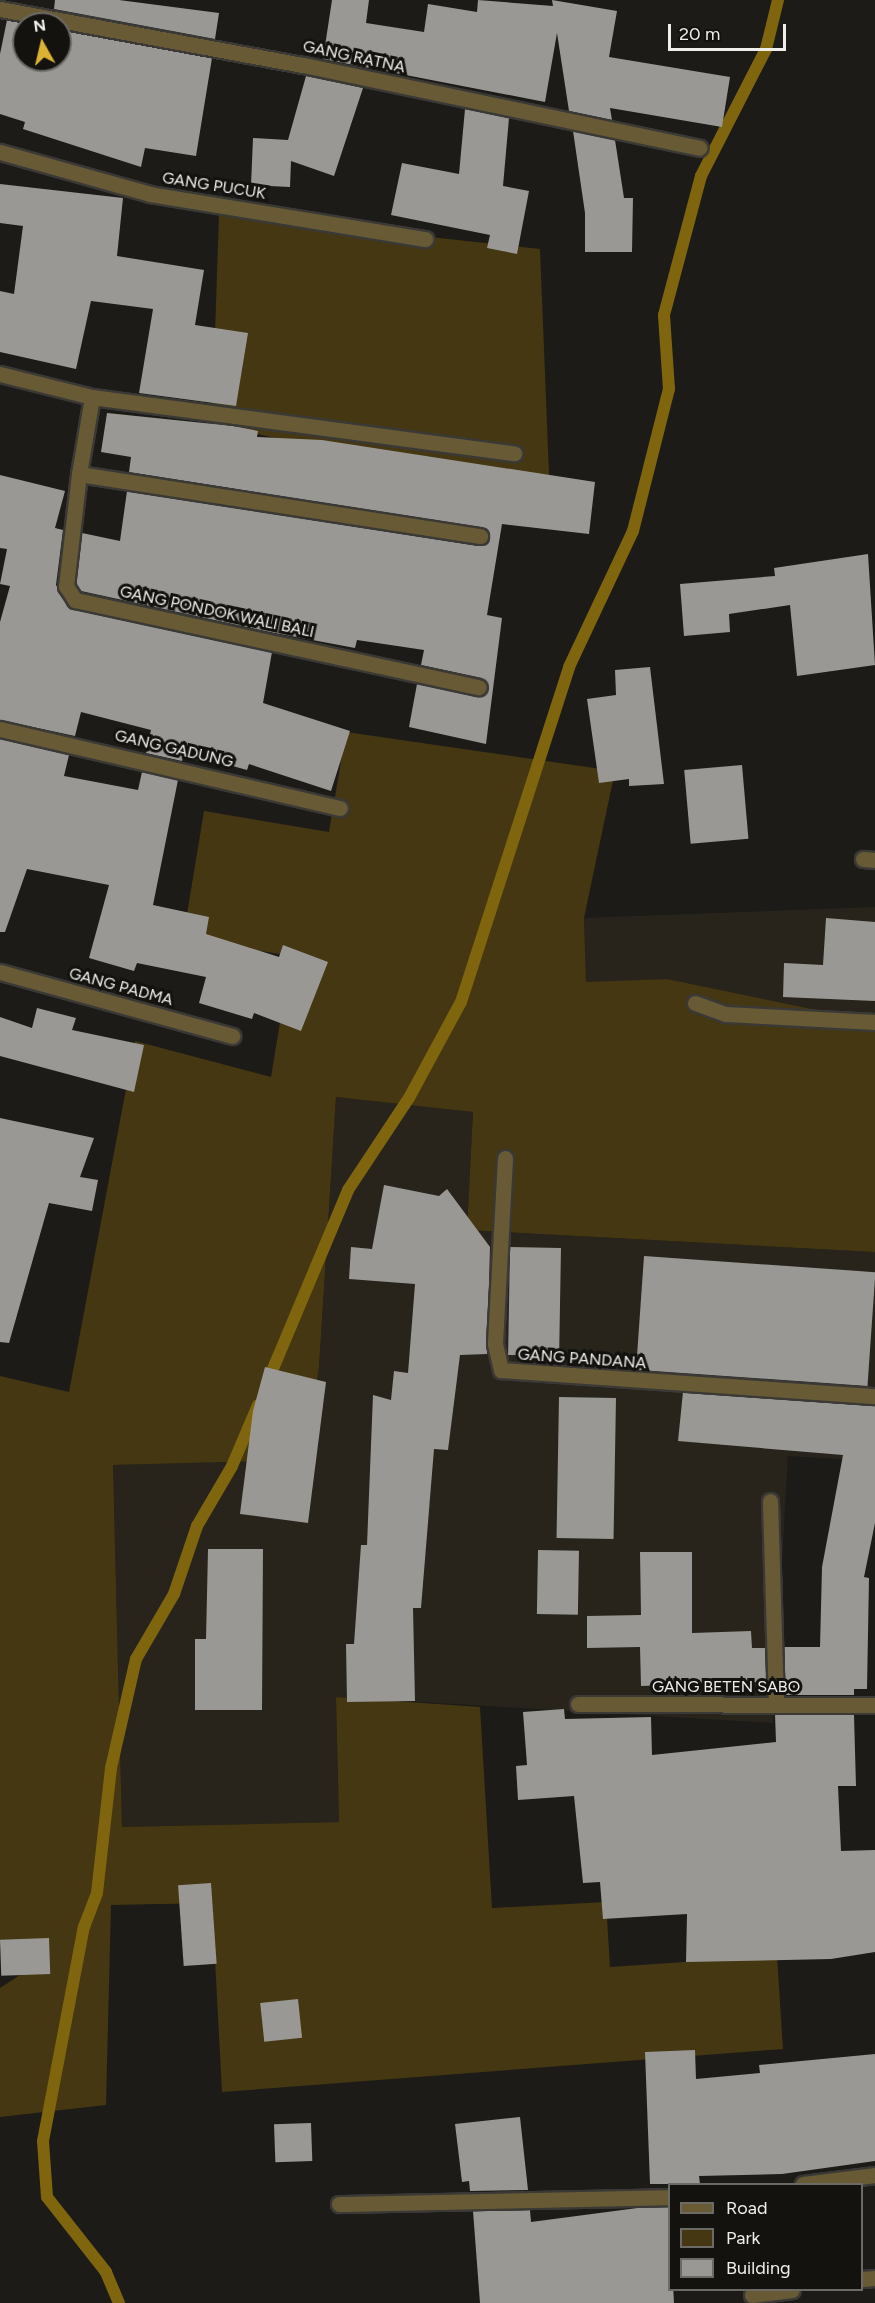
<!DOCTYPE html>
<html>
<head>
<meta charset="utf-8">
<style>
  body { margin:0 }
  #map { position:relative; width:875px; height:2303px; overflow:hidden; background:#1c1b18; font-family:Figtree,sans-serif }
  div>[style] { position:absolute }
  .built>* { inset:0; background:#28241c }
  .green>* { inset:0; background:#443711 }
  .stream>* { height:12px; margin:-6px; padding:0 6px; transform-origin:6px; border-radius:6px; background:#80650f }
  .building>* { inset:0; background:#9a9894; transform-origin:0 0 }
  .roads { filter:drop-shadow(2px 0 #3a3936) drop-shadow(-2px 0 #3a3936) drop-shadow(0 2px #3a3936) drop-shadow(0 -2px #3a3936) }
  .street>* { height:15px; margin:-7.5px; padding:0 7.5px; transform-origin:7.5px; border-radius:7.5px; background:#685a35 }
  span { translate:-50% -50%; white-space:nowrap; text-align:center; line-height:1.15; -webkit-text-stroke:6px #13120f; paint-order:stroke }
  .street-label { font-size:16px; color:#efeeeb }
  .legend { position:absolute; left:668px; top:2183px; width:195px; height:108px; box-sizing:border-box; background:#13120f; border:2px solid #6b6a67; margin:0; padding:8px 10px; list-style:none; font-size:18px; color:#efeeeb }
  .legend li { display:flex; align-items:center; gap:12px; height:30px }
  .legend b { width:30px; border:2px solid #6b6a67 }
  .north { position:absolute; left:12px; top:12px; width:60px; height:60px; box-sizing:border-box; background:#13120f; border:2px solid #6b6a67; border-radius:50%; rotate:352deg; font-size:16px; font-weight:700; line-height:24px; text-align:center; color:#efeeeb }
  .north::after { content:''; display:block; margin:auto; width:21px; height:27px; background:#dcb233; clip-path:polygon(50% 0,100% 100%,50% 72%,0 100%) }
  .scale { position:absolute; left:668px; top:24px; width:118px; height:27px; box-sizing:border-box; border:3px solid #efeeeb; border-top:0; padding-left:8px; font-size:18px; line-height:21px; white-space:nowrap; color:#efeeeb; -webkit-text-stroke:4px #13120f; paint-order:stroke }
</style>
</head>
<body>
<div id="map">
  <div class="built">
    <div style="clip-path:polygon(875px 907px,875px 1022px,667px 979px,586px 983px,584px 918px)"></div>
    <div style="clip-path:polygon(336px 1097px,473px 1112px,467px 1230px,875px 1252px,875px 1461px,788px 1456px,773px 1723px,336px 1697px,339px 1822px,122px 1827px,113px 1465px,305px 1460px,319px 1367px)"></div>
  </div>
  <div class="green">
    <div style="clip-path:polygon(219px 214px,540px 249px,550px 498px,212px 424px)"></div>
    <div style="clip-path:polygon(346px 732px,615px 771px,584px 918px,586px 982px,667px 979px,875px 1022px,875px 1252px,467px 1230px,473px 1112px,336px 1097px,319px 1367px,305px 1460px,113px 1465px,122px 1827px,339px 1822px,336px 1697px,480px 1707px,492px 1908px,606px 1902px,610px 1967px,777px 1956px,783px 2049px,222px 2092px,212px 1903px,111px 1905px,106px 2105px,0 2117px,0 1988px,20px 1975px,0 1944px,0 1376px,69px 1392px,135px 1041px,271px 1077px,291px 956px,183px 938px,204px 811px,329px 832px)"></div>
  </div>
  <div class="stream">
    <div style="left:267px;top:1383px;width:209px;rotate:-67.2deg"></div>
    <div style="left:348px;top:1190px;width:110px;rotate:-56.5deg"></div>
    <div style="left:409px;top:1098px;width:109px;rotate:-61.6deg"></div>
    <div style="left:461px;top:1002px;width:352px;rotate:-72.1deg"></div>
    <div style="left:569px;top:667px;width:150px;rotate:-64.8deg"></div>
    <div style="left:633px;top:531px;width:146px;rotate:-75.8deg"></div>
    <div style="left:669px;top:389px;width:74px;rotate:-93.9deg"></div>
    <div style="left:664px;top:315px;width:144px;rotate:-75.1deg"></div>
    <div style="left:701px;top:176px;width:143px;rotate:-62.9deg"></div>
    <div style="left:766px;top:49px;width:50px;rotate:-76.2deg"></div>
    <div style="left:119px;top:2303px;width:34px;rotate:-113deg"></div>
    <div style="left:106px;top:2272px;width:95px;rotate:-128.2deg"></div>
    <div style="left:47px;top:2197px;width:56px;rotate:-94.1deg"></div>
    <div style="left:43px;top:2141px;width:218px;rotate:-79.2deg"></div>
    <div style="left:84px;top:1927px;width:36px;rotate:-69deg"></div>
    <div style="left:97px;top:1893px;width:126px;rotate:-83.6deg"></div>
    <div style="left:111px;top:1768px;width:112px;rotate:-77.1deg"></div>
    <div style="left:136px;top:1659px;width:75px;rotate:-59.7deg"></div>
    <div style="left:174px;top:1594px;width:72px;rotate:-71.3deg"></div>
    <div style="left:197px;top:1526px;width:69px;rotate:-59.7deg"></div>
    <div style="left:232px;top:1466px;width:66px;rotate:-66.9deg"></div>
  </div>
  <div class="building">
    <div style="clip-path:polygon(55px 0,119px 0,219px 13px,215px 39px,54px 9px)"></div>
    <div style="clip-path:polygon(332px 0,369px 0,366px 23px,424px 32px,428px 4px,477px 12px,478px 0,553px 6px,552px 0,617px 11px,609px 57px,730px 77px,722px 127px,610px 108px,612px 120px,569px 111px,557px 33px,545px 102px,323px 59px)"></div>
    <div style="clip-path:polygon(7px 20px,28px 24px,24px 60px,60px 60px,60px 30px,212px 58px,196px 156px,145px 148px,141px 167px,23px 129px,25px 122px,0 114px,0 54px)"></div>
    <div style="clip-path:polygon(306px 76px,363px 88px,334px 176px,291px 161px,290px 187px,251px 185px,253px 138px,288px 140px)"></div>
    <div style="clip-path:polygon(465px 109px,509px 118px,503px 186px,529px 191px,517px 254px,487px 248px,490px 235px,391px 215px,402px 163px,459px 174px)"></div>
    <div style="clip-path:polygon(573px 131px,615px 140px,624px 198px,633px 198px,632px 252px,585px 252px,585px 213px)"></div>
    <div style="clip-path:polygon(0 184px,123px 198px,117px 256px,204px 270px,195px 325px,248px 333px,236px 406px,139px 393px,153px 309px,91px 301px,76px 369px,0 352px,0 291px,14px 294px,23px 226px,0 223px)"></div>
    <div style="clip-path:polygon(107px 413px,233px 426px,258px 431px,257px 437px,322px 440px,595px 482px,589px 534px,502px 524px,487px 615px,502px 618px,486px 744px,409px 727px,417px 684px,478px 697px,489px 688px,482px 678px,421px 665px,424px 650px,357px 640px,355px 648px,275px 633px,81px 591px,76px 584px,82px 533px,120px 541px,127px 491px,479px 546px,488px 542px,487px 529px,129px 472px,131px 457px,101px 452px)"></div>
    <div style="clip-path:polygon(0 475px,65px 491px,55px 528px,63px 530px,56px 585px,70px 608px,272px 652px,263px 703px,350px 731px,331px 791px,249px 764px,247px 770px,204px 758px,203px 762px,183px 756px,182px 761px,146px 753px,151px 730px,81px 712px,75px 736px,0 720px,0 622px,10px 586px,0 584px,7px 549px,0 548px)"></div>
    <div style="clip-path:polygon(868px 554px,875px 665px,797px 676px,790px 605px,729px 614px,730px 632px,684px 636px,680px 584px,775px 576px,774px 568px)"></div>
    <div style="clip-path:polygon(650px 667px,664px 784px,629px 786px,629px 779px,599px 783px,587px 699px,616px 695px,615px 670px)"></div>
    <div style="clip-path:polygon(0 739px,69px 755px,64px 776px,138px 790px,142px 772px,178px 780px,153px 905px,209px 917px,206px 934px,279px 957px,283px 945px,328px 962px,301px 1031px,254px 1013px,252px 1019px,199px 1003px,206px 977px,137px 963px,134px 971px,89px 958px,109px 885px,27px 869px,5px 932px,0 932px)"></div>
    <div style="left:742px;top:765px;width:74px;height:58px;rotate:85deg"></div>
    <div style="clip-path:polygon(826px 918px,875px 922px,875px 1001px,783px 997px,784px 963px,823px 965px)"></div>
    <div style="clip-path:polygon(37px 1008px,76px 1018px,72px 1030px,144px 1045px,134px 1092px,0 1056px,0 1017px,32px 1028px)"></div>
    <div style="clip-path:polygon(0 1118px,94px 1138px,80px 1177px,98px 1180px,92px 1211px,49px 1203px,9px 1343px,0 1342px)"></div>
    <div style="clip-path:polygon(384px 1185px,439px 1196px,447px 1189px,490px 1247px,487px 1354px,460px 1355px,448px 1450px,434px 1449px,421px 1608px,413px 1608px,415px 1701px,347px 1702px,346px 1644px,354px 1644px,361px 1545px,367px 1545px,373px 1395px,391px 1400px,394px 1371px,408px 1373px,415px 1284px,349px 1279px,351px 1247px,372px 1249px)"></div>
    <div style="left:510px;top:1247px;width:51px;height:108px;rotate:1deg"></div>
    <div style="left:644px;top:1256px;width:232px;height:114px;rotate:4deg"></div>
    <div style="clip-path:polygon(265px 1367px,326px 1382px,308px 1523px,240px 1514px,253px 1411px)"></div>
    <div style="clip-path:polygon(683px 1392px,875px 1406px,875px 1523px,864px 1577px,869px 1578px,867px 1689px,854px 1689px,854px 1695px,785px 1695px,784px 1647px,820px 1647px,822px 1567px,843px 1455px,678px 1441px)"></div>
    <div style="left:559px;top:1397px;width:57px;height:141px;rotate:1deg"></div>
    <div style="clip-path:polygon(208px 1549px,263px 1549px,262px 1710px,195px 1710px,195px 1639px,206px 1639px)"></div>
    <div style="left:538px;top:1550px;width:41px;height:64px;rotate:1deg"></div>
    <div style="clip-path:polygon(640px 1552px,692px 1552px,692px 1633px,751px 1631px,752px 1648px,765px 1648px,766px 1682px,641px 1686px,640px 1647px,587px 1648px,587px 1616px,641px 1615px)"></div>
    <div style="clip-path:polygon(564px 1709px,565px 1719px,651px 1717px,652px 1755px,776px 1742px,775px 1714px,854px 1715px,856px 1786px,838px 1786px,841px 1851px,875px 1850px,875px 1952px,831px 1959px,686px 1962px,687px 1914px,603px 1919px,600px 1882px,583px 1883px,574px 1796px,518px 1800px,516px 1766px,527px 1765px,523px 1712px)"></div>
    <div style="left:211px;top:1883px;width:81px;height:33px;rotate:86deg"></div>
    <div style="left:49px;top:1938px;width:36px;height:49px;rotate:88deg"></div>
    <div style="left:298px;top:1999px;width:39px;height:38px;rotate:84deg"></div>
    <div style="clip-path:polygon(695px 2050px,696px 2079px,760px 2073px,759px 2065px,875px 2054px,875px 2161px,782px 2174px,699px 2176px,700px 2184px,650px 2184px,645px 2052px)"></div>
    <div style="clip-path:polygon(520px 2117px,528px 2190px,470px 2191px,469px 2181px,462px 2182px,455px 2124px)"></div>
    <div style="left:311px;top:2123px;width:38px;height:37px;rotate:88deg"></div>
    <div style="clip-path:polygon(645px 2207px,669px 2207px,674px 2303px,480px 2303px,473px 2211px,530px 2210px,531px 2222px)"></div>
  </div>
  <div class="roads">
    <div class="street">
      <div style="left:0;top:9px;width:308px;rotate:10.5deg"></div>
      <div style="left:303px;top:65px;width:405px;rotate:11.8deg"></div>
      <div style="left:0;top:152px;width:156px;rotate:15.6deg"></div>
      <div style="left:150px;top:194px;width:279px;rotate:9.3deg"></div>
      <div style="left:0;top:374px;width:95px;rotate:14deg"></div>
      <div style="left:92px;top:397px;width:78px;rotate:99.6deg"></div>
      <div style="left:79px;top:474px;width:406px;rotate:8.8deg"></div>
      <div style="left:92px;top:397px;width:426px;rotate:7.6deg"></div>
      <div style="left:79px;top:474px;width:113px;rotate:96.6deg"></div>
      <div style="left:66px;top:586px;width:17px;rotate:57deg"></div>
      <div style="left:75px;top:600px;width:413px;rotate:12.2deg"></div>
      <div style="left:0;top:729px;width:349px;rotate:13.1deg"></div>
      <div style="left:863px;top:859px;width:12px;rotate:5deg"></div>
      <div style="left:0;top:972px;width:241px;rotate:15.4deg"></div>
      <div style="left:695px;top:1003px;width:33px;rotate:20deg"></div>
      <div style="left:726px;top:1014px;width:149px;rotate:3.1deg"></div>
      <div style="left:505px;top:1158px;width:186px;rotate:93.1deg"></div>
      <div style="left:495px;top:1344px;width:27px;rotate:77deg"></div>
      <div style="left:501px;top:1370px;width:375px;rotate:4deg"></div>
      <div style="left:770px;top:1501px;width:204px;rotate:88.3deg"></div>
      <div style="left:578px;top:1704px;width:297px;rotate:0.2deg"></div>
      <div style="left:803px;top:2184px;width:73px;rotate:-7.1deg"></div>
      <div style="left:339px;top:2204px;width:331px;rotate:-1.2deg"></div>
      <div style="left:862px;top:2279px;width:13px;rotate:-4deg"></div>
      <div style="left:752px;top:2295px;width:40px;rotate:-7.1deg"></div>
    </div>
  </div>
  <div class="street-label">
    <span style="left:354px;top:57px;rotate:12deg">GANG RATNA</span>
    <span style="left:214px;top:186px;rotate:9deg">GANG PUCUK</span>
    <span style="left:217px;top:612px;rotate:12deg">GANG PONDOK WALI BALI</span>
    <span style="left:174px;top:749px;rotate:13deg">GANG GADUNG</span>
    <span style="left:121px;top:987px;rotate:15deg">GANG PADMA</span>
    <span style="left:582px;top:1359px;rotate:4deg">GANG PANDANA</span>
    <span style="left:726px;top:1687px">GANG BETEN SABO</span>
  </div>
  <ul class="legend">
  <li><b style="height:8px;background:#685a35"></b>Road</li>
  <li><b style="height:16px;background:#443711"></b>Park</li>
  <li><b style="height:16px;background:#9a9894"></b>Building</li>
  </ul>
  <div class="north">N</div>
  <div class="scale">20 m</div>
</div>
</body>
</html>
